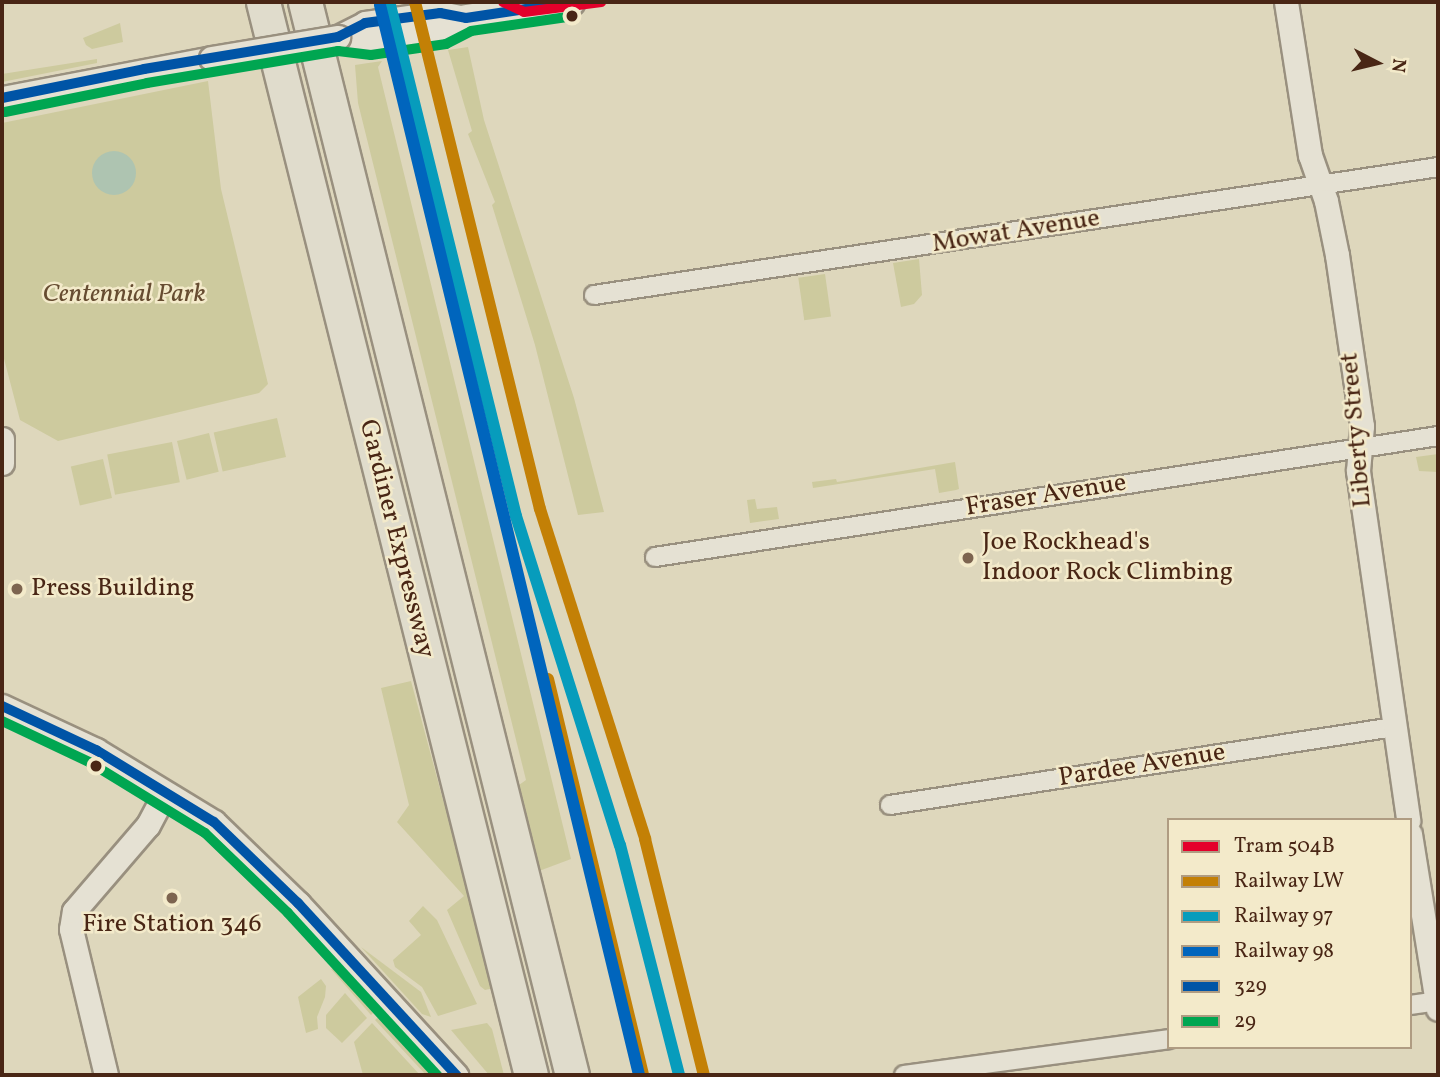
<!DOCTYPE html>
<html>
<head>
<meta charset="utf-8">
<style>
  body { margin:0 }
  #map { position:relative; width:1440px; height:1077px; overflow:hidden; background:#ded7bc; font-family:Vollkorn,serif }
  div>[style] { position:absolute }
  .green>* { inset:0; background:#cdca9e; transform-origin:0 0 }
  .water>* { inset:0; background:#aec4b1 }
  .round { border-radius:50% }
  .roads { filter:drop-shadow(2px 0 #99907f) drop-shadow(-2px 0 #99907f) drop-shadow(0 2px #99907f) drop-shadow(0 -2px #99907f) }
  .minor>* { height:18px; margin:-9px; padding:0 9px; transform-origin:9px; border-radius:9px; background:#e5e1d3 }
  .tertiary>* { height:23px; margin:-11.5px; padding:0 11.5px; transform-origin:11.5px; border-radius:11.5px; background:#e5e1d3 }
  .secondary>* { height:26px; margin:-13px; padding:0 13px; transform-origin:13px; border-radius:13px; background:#e5e1d3 }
  .motorway>* { height:33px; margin:-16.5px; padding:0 16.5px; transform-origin:16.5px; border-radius:16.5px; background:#e0dccc }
  .bridges { filter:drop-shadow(2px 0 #99907f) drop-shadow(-2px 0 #99907f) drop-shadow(0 2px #99907f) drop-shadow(0 -2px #99907f) }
  .tertiary-bridge>* { height:23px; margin:-11.5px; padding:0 11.5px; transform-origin:11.5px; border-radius:11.5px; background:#e5e1d3 }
  .bus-1>* { height:10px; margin:-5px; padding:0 5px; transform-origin:5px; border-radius:5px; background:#0054a6 }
  .bus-2>* { height:10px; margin:-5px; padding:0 5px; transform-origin:5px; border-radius:5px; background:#00a651 }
  .rail-1>* { height:12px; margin:-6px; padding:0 6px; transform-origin:6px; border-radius:6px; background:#c38006 }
  .rail-2>* { height:12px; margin:-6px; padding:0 6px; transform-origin:6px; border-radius:6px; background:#079cbc }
  .rail-3>* { height:12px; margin:-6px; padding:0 6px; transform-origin:6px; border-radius:6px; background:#0065bd }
  .tram-1>* { height:10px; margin:-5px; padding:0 5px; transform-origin:5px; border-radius:5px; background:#e4002b }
  .dots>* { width:19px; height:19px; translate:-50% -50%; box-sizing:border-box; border:4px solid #f3eaca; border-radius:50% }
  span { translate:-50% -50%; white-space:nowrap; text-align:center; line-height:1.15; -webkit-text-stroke:5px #f3eaca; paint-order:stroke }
  .street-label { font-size:26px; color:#492615 }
  .park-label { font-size:26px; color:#664c31; font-style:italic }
  .poi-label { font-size:26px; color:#492615 }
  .left { translate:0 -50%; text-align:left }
  .frame { position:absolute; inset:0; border:4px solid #492615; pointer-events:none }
  .legend { position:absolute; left:1167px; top:818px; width:245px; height:231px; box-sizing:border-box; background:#f3eaca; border:2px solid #af9c82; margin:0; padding:9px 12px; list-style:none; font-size:21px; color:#492615 }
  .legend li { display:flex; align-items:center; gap:14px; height:35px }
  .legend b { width:35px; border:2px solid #af9c82 }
  .north { position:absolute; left:1342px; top:28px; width:70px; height:70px; -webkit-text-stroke:5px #f3eaca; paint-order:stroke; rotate:97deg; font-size:19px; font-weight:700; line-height:28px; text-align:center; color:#492615 }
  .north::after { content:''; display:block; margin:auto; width:24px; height:32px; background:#492615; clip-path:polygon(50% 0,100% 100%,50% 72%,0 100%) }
</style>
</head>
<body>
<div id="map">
  <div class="green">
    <div style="clip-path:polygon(120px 23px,123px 42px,92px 49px,86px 45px,83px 38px)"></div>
    <div style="clip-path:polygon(468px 47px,484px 120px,574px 398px,604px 512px,578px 515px,535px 345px,492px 205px,495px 202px,468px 134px,472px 131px,448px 50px)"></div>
    <div style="clip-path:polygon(97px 59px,97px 63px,2px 82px,2px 74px)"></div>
    <div style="clip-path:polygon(382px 61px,378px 67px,571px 859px,539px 871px,519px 785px,526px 780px,358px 103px,355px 65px)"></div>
    <div style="clip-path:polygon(208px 81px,221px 189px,268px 384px,259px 393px,58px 441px,20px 420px,2px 351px,2px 123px)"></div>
    <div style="clip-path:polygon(919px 259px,922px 295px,914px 304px,901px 307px,893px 263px)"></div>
    <div style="left:825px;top:274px;width:43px;height:27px;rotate:82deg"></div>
    <div style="left:277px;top:418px;width:40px;height:65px;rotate:77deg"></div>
    <div style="left:209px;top:433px;width:40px;height:33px;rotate:76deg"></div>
    <div style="left:172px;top:442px;width:41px;height:66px;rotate:79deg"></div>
    <div style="clip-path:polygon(1438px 454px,1438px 472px,1419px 471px,1416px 457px)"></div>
    <div style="left:103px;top:459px;width:40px;height:33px;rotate:77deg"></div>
    <div style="clip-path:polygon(955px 462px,959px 489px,956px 490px,939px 493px,935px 469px,813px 488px,812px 482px,836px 479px,837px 482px)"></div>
    <div style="clip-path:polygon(755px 499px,757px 509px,777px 507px,779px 519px,750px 523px,747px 500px)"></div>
    <div style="clip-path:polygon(411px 681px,443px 800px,463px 858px,494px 988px,485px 990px,480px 986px,447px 910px,464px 896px,397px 822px,409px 805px,381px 688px)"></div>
    <div style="clip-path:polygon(423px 906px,437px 920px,477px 1004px,438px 1016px,422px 987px,395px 967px,393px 960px,421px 935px,409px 921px)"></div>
    <div style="clip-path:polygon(361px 947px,421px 992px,431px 1017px,422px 1014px)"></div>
    <div style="clip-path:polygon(336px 967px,377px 1009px,371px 1015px,331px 969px)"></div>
    <div style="clip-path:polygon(321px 979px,326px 986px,325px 997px,317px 1017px,318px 1029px,306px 1033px,298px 997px)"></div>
    <div style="clip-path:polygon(345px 993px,367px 1018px,342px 1043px,326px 1028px,326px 1015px)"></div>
    <div style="clip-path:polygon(382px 1014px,424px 1056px,439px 1075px,426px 1075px,375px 1020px)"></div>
    <div style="clip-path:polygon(372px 1023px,420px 1075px,363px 1075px,354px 1042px)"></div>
    <div style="clip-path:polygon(487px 1023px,492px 1029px,504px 1075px,489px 1075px,451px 1030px)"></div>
  </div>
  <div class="water">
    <div class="round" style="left:92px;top:151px;width:44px;height:44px"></div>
  </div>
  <div class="roads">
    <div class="minor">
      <div style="left:594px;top:295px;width:854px;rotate:-8.62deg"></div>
      <div style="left:655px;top:557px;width:792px;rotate:-8.78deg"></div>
      <div style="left:890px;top:805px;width:510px;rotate:-8.8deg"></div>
      <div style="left:1410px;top:1005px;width:28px;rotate:-8deg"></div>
      <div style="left:904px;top:1075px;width:267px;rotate:-7.7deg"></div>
    </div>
    <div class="tertiary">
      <div style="left:1286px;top:2px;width:155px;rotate:81.1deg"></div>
      <div style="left:1310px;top:155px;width:49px;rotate:70.8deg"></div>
      <div style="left:1326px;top:201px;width:55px;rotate:78.5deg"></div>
      <div style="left:1337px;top:255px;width:173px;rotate:81.7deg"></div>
      <div style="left:1362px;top:426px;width:45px;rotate:95.1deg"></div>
      <div style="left:1358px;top:471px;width:353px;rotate:81.8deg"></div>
      <div style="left:338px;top:37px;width:30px;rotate:-27deg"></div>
      <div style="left:365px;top:23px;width:59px;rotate:-7.9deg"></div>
      <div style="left:423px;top:15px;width:17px;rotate:-7deg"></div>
      <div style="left:440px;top:13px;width:26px;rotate:11deg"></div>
      <div style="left:338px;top:37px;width:32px;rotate:7deg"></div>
      <div style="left:370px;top:41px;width:75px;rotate:-8.5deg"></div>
      <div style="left:444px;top:30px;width:25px;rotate:-29deg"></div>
      <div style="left:2px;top:98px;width:213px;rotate:-10.8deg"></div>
      <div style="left:2px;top:439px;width:24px;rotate:90deg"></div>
      <div style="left:2px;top:706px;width:104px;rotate:25.1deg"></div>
      <div style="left:96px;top:750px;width:138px;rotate:31.4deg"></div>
      <div style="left:214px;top:822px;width:117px;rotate:44deg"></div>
      <div style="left:298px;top:903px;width:234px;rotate:47.4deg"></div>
      <div style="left:1410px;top:834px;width:177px;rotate:80.9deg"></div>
      <div style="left:106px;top:1075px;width:150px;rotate:-103.5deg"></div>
      <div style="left:71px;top:929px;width:18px;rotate:-81deg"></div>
      <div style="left:74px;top:911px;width:113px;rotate:-49.3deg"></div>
      <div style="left:148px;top:825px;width:36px;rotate:-62deg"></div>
    </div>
    <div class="secondary">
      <div style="left:466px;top:18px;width:107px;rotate:-8.6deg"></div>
    </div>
    <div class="motorway">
      <div style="left:263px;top:2px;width:1106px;rotate:75.98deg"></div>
      <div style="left:305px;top:2px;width:1106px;rotate:76.03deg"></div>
    </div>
  </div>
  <div class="bridges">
    <div class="tertiary-bridge">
      <div style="left:211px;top:58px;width:129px;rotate:-9.4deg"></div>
    </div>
  </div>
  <div class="bus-1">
    <div style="left:2px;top:98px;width:145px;rotate:-11.5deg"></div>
    <div style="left:144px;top:69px;width:197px;rotate:-9.4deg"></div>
    <div style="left:338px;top:37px;width:30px;rotate:-27deg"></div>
    <div style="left:365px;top:23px;width:76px;rotate:-7.6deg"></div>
    <div style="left:440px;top:13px;width:26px;rotate:11deg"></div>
    <div style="left:466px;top:18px;width:107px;rotate:-8.6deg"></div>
    <div style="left:2px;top:706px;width:104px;rotate:25.1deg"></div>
    <div style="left:96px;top:750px;width:138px;rotate:31.4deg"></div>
    <div style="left:214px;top:822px;width:117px;rotate:44deg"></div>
    <div style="left:298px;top:903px;width:234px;rotate:47.4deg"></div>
  </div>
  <div class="bus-2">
    <div style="left:5px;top:112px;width:145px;rotate:-11.5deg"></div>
    <div style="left:147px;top:83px;width:194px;rotate:-9.5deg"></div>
    <div style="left:338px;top:51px;width:33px;rotate:7deg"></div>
    <div style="left:371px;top:55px;width:76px;rotate:-8.3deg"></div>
    <div style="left:446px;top:44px;width:28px;rotate:-27deg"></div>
    <div style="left:471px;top:31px;width:104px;rotate:-8.3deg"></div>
    <div style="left:2px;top:721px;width:96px;rotate:25.2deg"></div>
    <div style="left:89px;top:762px;width:136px;rotate:31.5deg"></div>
    <div style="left:205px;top:833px;width:115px;rotate:43.9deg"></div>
    <div style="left:288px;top:913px;width:220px;rotate:47.4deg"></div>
  </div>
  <div class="rail-1">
    <div style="left:415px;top:2px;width:522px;rotate:76.15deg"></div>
    <div style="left:540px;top:509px;width:346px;rotate:72.3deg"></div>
    <div style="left:645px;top:839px;width:243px;rotate:76deg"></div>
    <div style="left:548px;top:679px;width:407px;rotate:76.5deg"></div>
  </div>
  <div class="rail-2">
    <div style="left:390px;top:5px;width:526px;rotate:76.15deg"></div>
    <div style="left:516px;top:516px;width:345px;rotate:72.5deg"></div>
    <div style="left:620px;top:845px;width:237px;rotate:75.6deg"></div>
  </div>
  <div class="rail-3">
    <div style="left:380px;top:5px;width:1101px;rotate:76.39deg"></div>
  </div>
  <div class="tram-1">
    <div style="left:503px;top:2px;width:23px;rotate:25deg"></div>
    <div style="left:524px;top:12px;width:78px;rotate:-7.4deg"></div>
  </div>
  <div class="dots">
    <div style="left:572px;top:16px;background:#492615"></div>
    <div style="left:968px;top:558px;background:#7d644f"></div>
    <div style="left:17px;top:589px;background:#7d644f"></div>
    <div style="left:96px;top:766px;background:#492615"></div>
    <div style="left:172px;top:898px;background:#7d644f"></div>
  </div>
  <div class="street-label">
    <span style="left:1016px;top:232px;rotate:-9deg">Mowat Avenue</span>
    <span style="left:1357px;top:430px;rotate:-95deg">Liberty Street</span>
    <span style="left:1046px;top:496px;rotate:-9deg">Fraser Avenue</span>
    <span style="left:396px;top:539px;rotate:76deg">Gardiner Expressway</span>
    <span style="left:1142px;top:766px;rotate:-9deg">Pardee Avenue</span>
  </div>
  <div class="park-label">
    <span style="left:124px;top:295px">Centennial Park</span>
  </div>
  <div class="poi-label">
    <span class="left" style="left:982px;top:558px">Joe Rockhead's<br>Indoor Rock Climbing</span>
    <span class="left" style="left:31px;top:589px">Press Building</span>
    <span style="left:172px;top:925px">Fire Station 346</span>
  </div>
  <div class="frame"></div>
  <ul class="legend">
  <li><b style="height:9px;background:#e4002b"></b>Tram 504B</li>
  <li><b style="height:9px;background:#c38006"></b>Railway LW</li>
  <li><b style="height:9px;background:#079cbc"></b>Railway 97</li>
  <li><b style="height:9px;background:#0065bd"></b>Railway 98</li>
  <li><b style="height:9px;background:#0054a6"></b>329</li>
  <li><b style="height:9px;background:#00a651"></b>29</li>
  </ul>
  <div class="north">N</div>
</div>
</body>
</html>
